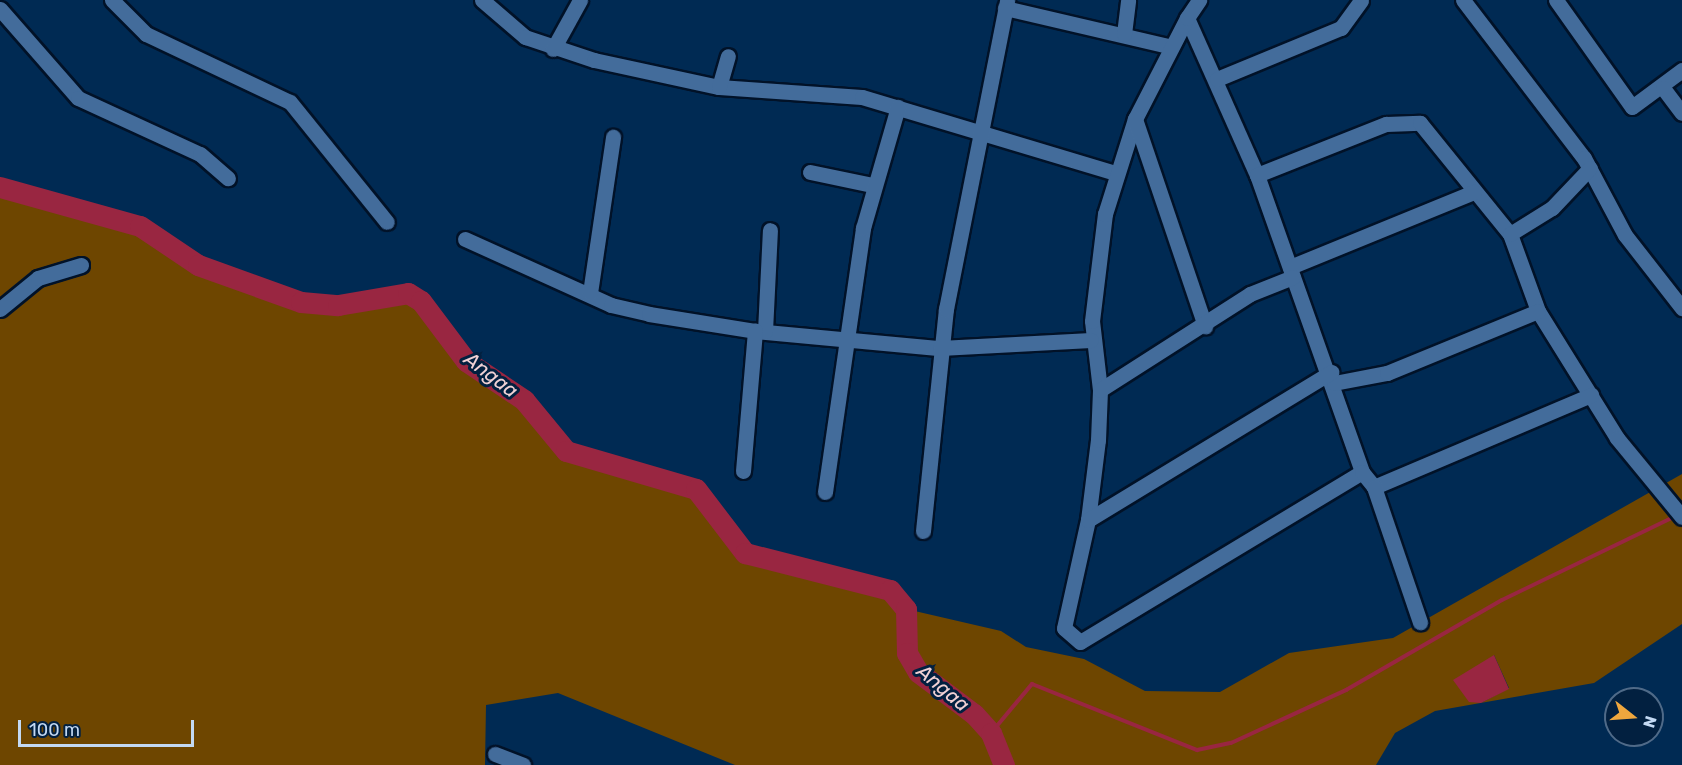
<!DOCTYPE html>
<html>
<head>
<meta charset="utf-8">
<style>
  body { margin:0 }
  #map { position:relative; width:1682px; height:765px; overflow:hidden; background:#002a53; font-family:Rubik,sans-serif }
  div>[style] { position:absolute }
  .green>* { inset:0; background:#6e4600 }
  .water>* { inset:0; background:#992641 }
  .stream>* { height:4px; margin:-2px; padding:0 2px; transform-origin:2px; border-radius:2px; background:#992641 }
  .river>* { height:21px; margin:-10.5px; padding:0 10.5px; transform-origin:10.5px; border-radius:10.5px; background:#992641 }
  .roads { filter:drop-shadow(2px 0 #011228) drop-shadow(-2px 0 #011228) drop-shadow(0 2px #011228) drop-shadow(0 -2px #011228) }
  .minor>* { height:15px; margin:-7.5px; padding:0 7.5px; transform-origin:7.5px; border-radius:7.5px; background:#436c9b }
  span { translate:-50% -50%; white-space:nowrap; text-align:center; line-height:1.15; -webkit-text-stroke:6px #022040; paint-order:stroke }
  .water-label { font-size:20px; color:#f1d1d4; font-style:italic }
  .north { position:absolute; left:1604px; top:687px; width:60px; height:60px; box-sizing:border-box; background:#022040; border:2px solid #4f6a88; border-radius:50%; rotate:107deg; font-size:16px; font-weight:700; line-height:24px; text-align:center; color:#c3d9f3 }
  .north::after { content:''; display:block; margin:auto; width:21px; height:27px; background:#efa73e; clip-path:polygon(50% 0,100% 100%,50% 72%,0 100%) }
  .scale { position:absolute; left:18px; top:720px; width:176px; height:27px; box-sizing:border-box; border:3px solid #c3d9f3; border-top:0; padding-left:8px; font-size:18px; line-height:21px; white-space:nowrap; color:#c3d9f3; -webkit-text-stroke:4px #022040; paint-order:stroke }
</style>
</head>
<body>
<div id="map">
  <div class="green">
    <div style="clip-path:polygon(evenodd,0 187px,140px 226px,198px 265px,301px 302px,338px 305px,408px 293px,421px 301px,466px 361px,524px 400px,556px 444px,696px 489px,745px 553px,890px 590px,906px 609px,1001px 631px,1026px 647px,1084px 659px,1145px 691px,1220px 692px,1289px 653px,1393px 638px,1682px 474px,1682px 624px,1594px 683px,1435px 711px,1395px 733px,1376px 765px,735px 765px,558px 693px,486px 705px,485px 765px,0 765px,0 187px,1494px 655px,1509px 688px,1481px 703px,1494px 655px)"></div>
  </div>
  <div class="water">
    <div style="clip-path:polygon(1494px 655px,1509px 689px,1481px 703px,1469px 702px,1453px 680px)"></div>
  </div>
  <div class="stream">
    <div style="left:991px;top:733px;width:64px;rotate:-50.1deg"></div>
    <div style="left:1032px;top:684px;width:178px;rotate:21.8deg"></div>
    <div style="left:1197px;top:750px;width:35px;rotate:-12deg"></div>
    <div style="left:1231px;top:743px;width:127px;rotate:-24.7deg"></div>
    <div style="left:1346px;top:690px;width:180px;rotate:-30deg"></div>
    <div style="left:1502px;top:600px;width:193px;rotate:-25.8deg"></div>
  </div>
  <div class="river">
    <div style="left:0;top:187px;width:145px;rotate:15.6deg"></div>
    <div style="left:140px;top:226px;width:70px;rotate:33.9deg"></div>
    <div style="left:198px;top:265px;width:109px;rotate:19.8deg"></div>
    <div style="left:301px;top:302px;width:37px;rotate:5deg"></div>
    <div style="left:338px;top:305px;width:71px;rotate:-9.7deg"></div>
    <div style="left:408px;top:293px;width:15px;rotate:32deg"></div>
    <div style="left:421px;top:301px;width:75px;rotate:53.1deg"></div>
    <div style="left:466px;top:361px;width:70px;rotate:33.9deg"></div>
    <div style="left:524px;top:400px;width:66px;rotate:50.5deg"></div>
    <div style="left:566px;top:451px;width:135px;rotate:16.3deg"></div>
    <div style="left:696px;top:489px;width:81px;rotate:52.6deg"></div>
    <div style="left:745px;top:553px;width:150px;rotate:14.3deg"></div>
    <div style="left:890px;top:590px;width:25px;rotate:50deg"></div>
    <div style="left:906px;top:609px;width:44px;rotate:88.7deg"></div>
    <div style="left:907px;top:653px;width:22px;rotate:60deg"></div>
    <div style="left:918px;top:672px;width:70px;rotate:36.9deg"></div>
    <div style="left:974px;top:714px;width:25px;rotate:48deg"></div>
    <div style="left:991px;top:733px;width:35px;rotate:68deg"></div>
  </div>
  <div class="roads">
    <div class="minor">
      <div style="left:112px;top:0;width:48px;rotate:45deg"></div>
      <div style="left:146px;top:34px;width:159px;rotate:25.3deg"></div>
      <div style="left:290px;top:102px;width:154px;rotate:51.1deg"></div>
      <div style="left:482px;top:0;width:57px;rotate:40.7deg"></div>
      <div style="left:525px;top:37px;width:73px;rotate:18.4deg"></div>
      <div style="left:594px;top:60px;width:128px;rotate:12.2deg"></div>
      <div style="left:719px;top:87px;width:143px;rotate:4deg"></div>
      <div style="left:862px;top:97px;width:264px;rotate:16.7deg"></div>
      <div style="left:1463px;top:0;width:199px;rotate:52.6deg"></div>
      <div style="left:1584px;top:158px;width:87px;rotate:62deg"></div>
      <div style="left:1625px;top:235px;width:93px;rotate:52deg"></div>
      <div style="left:1556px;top:0;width:131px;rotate:54.6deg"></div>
      <div style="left:1632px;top:107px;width:62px;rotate:-36.5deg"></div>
      <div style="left:1005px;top:8px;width:171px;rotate:13.1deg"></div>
      <div style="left:0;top:9px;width:118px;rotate:48.8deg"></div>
      <div style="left:78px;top:98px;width:134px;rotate:24.7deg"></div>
      <div style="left:200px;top:154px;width:37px;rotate:41deg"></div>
      <div style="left:1187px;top:18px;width:172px;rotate:66deg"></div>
      <div style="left:1257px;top:175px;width:315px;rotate:70.5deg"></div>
      <div style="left:1362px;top:472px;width:329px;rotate:148.9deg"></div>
      <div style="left:1080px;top:642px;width:21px;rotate:-139deg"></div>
      <div style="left:1064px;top:628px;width:111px;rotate:-77.5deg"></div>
      <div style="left:1088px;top:520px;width:81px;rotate:-82.9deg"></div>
      <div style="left:1098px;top:440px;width:50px;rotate:-87.7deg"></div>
      <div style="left:1100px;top:390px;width:69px;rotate:-96.6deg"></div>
      <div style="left:1092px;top:321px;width:108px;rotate:-83.1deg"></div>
      <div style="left:1105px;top:214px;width:100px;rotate:-72.5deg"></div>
      <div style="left:1135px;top:119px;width:114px;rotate:-62.8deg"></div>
      <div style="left:1187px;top:18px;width:22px;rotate:-56deg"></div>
      <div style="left:1124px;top:34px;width:34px;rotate:-83deg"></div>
      <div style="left:553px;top:49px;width:56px;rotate:-61.1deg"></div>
      <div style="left:1217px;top:79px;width:134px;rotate:-22.4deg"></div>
      <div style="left:1341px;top:28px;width:34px;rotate:-54deg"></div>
      <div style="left:719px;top:87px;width:32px;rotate:-74deg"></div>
      <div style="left:1663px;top:88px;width:31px;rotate:53deg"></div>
      <div style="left:1135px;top:119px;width:219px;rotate:71.3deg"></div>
      <div style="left:810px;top:172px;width:63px;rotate:11.8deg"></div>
      <div style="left:1257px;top:175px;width:139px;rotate:-21.6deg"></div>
      <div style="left:1386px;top:124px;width:34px;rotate:-2deg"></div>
      <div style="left:1420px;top:123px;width:143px;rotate:51deg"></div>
      <div style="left:1510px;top:234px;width:82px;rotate:70deg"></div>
      <div style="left:1538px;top:311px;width:150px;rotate:58.1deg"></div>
      <div style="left:1617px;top:438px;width:102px;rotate:50.6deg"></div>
      <div style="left:1510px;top:234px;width:49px;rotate:-31.8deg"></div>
      <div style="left:1552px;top:208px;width:55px;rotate:-46.5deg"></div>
      <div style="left:465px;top:239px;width:160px;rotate:24.3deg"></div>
      <div style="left:611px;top:305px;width:39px;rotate:13deg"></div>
      <div style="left:649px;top:314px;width:107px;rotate:9.1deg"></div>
      <div style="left:755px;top:331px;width:186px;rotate:5.3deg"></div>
      <div style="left:940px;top:348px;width:151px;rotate:-3deg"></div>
      <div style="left:1290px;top:267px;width:199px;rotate:-22.2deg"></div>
      <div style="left:590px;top:293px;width:158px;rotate:-81.6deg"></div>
      <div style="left:0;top:309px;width:49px;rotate:-39.2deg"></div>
      <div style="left:38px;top:278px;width:45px;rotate:-16.8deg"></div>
      <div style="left:765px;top:331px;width:101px;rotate:-87.2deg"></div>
      <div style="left:1334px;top:383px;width:54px;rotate:-10.7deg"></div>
      <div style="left:1387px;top:373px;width:163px;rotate:-22.3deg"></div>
      <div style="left:1100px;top:390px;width:178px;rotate:-32.6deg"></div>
      <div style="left:1250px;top:294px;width:46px;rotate:-21.6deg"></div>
      <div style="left:743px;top:471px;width:141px;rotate:-85.1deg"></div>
      <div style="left:1362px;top:472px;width:19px;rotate:51deg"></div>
      <div style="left:1374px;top:487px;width:236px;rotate:-23deg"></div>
      <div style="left:1374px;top:487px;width:143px;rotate:71.2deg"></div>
      <div style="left:825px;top:492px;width:267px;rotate:-81.8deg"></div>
      <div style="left:863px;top:228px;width:126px;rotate:-73.9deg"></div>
      <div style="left:1088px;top:520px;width:285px;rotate:-31.3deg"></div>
      <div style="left:923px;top:531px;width:223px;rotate:-84.1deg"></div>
      <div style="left:946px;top:309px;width:315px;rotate:-78.8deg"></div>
      <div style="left:495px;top:754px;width:30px;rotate:21deg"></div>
    </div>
  </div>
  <div class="water-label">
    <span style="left:491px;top:375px;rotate:37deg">Angaa</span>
    <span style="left:943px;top:688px;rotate:40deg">Angaa</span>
  </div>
  <div class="north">N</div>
  <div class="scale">100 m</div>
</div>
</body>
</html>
